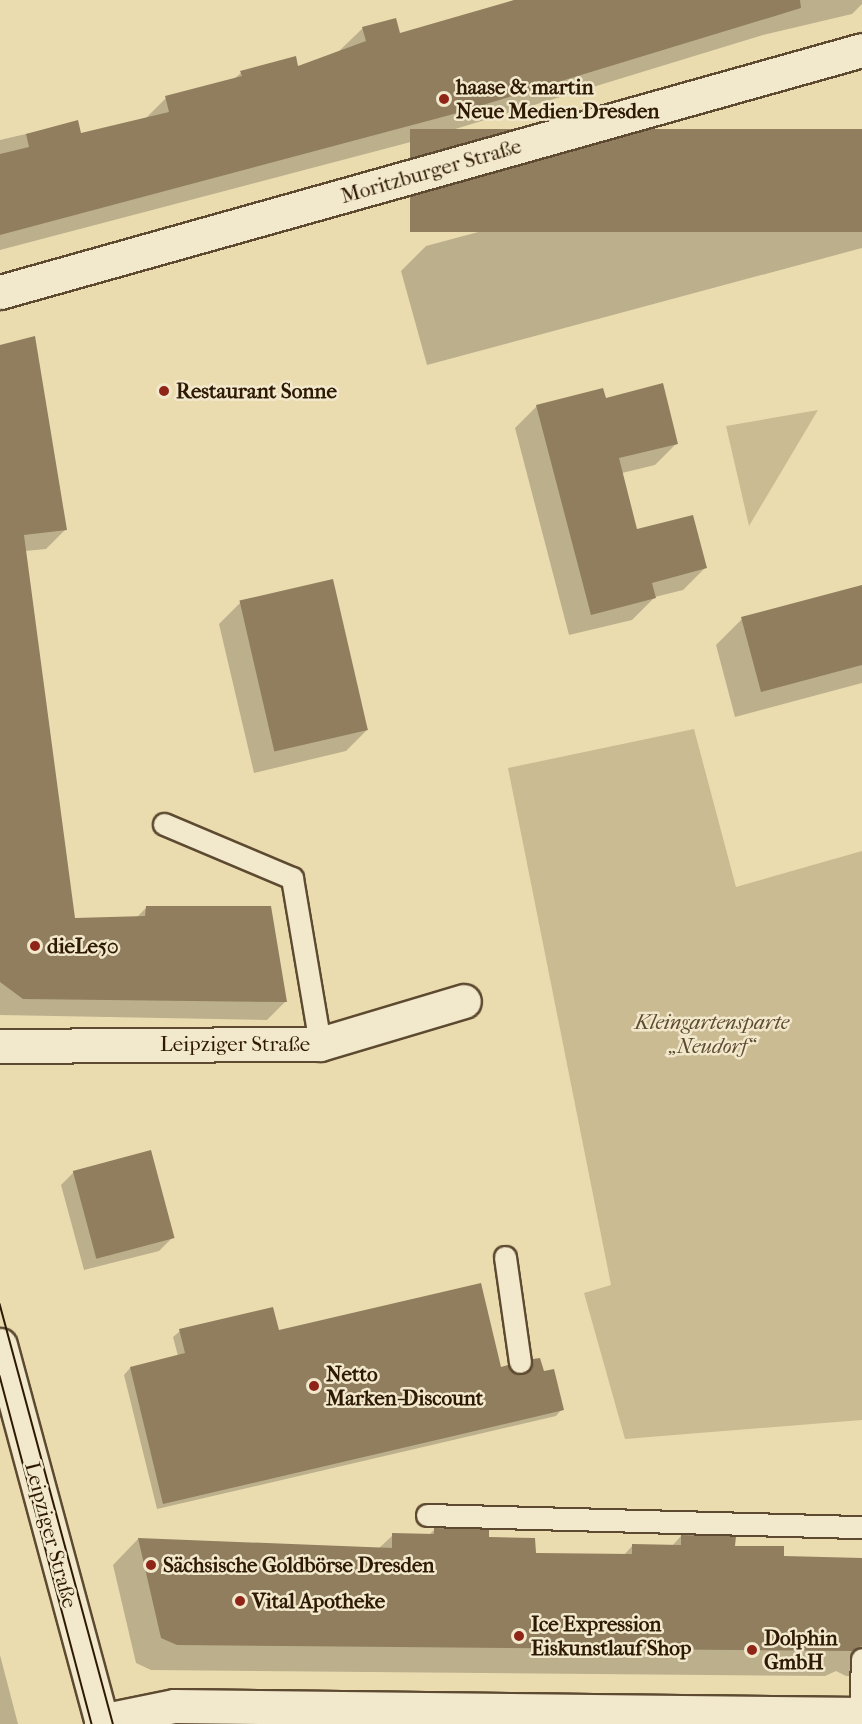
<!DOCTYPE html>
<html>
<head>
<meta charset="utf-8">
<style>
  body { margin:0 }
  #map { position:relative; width:862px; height:1724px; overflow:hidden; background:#ebdcb0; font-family:"IM FELL French Canon",serif }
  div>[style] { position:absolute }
  .green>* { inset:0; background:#cbbb93 }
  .shadow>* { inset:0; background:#0003 }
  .building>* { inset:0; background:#907e5e; transform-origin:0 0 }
  .roads { filter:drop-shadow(2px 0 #5d4a30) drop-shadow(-2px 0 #5d4a30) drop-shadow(0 2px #5d4a30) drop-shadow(0 -2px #5d4a30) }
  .service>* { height:21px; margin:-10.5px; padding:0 10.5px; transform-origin:10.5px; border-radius:10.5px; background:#f2e8cc }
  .minor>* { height:33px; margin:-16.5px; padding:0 16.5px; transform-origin:16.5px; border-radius:16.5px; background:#f2e8cc }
  .secondary>* { height:33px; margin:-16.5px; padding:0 16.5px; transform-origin:16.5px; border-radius:16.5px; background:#f2e8cc }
  .tram>* { height:1.5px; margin:-0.75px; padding:0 0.75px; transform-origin:0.75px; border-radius:0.75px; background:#2e1905 }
  .dots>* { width:16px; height:16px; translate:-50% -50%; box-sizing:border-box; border:3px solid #f2e8cc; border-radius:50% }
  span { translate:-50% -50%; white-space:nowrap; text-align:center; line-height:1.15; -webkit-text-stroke:5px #f2e8cc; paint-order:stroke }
  .poi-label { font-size:21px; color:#2e1905; font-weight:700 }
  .left { translate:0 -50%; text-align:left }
  .street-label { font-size:21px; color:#2e1905 }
  .park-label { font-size:21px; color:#5d4a30; font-style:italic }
</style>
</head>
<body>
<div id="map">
  <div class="green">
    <div style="clip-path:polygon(818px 410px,749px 526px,726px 426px)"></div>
    <div style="clip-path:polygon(694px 729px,736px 887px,862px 851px,862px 1420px,625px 1439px,584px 1293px,611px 1285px,508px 768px)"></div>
  </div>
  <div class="shadow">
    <div style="clip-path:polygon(522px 0,862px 0,862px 4px,852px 14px,763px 35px,426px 138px,0 250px,0 140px,77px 122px,80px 135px,144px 120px,166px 98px,234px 79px,241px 73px,297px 68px,339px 51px,363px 28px,399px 35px)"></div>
    <div style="clip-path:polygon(862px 129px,862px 248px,427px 365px,401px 271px,426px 246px)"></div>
    <div style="clip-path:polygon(0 347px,65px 530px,46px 549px,25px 551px,74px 919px,137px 917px,146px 908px,286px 1001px,267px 1020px,0 1015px)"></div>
    <div style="clip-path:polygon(605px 400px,677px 443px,655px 465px,622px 473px,636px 531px,705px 568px,683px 590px,655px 597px,632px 620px,569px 635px,515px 428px,537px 406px)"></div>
    <div style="clip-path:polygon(862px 587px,862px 683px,735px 717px,716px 645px,742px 619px)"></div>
    <div style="clip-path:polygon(240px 603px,368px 729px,346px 751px,254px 773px,219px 624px)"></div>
    <div style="clip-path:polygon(74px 1172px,172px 1238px,159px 1251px,84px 1270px,61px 1185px)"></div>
    <div style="clip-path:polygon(180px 1331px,278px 1332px,500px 1369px,514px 1375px,526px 1374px,533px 1361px,562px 1409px,556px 1416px,157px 1509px,124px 1375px,130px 1368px,178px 1356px,173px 1337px)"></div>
    <div style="clip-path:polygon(435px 1529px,487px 1539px,534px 1555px,623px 1556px,633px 1545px,672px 1546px,681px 1536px,782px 1558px,862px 1559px,862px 1676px,846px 1676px,836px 1671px,825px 1676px,151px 1670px,136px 1663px,113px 1565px,138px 1539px,378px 1549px,393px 1535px,429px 1535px)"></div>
    <div style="clip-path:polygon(0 1655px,18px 1724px,0 1724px)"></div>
  </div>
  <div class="building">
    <div style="clip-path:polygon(514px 0,800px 0,801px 8px,450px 115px,0 235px,0 154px,29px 147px,26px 134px,78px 120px,81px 133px,169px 112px,165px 96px,242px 76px,240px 71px,296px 56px,298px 66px,366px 41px,362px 27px,396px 18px,400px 33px)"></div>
    <div style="left:862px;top:129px;width:103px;height:452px;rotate:90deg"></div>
    <div style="clip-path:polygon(35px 336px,67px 530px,24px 535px,75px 918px,145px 916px,146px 906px,271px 906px,287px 1002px,23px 999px,0 982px,0 345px)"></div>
    <div style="clip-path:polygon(663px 383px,678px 444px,619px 458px,637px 529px,693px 515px,707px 568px,652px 583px,656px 598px,591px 615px,536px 405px,603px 388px,606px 398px)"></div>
    <div style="left:333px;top:579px;width:155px;height:96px;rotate:77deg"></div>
    <div style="clip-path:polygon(862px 585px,862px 665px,761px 692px,741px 617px)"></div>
    <div style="left:151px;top:1150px;width:91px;height:81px;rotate:75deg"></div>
    <div style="clip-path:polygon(481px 1283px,501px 1367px,508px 1365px,515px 1374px,522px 1374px,532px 1367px,533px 1359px,540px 1358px,544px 1371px,554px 1369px,564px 1410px,163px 1504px,130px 1367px,185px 1353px,179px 1329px,273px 1307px,279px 1330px)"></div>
    <div style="clip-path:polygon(434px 1528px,489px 1529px,489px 1537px,535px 1538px,536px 1553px,632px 1554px,632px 1544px,681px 1545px,681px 1535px,736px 1536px,735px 1546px,784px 1546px,784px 1556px,862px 1558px,862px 1646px,852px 1651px,177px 1645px,161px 1638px,138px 1538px,392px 1548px,392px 1533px,434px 1534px)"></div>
  </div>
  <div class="roads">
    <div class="service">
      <div style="left:164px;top:824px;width:139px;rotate:22.9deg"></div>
      <div style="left:292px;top:878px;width:168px;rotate:80.4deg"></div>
      <div style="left:505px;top:1257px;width:106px;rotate:81.9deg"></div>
      <div style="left:427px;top:1515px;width:435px;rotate:1.6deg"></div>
      <div style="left:860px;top:1714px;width:55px;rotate:-87.9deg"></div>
    </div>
    <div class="minor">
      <div style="left:0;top:292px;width:895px;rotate:-15.68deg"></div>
      <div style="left:0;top:1046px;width:320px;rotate:-0.4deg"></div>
      <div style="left:320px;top:1044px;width:150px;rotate:-16.6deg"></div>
      <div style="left:101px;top:1721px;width:75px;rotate:-11.6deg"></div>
      <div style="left:174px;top:1706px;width:688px;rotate:0.67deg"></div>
    </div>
    <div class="secondary">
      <div style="left:0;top:1345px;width:392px;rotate:74.9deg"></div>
    </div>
  </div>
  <div class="tram">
    <div style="left:0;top:1304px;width:435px;rotate:74.9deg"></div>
    <div style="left:0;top:1376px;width:360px;rotate:75.2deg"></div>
  </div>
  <div class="dots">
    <div style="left:444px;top:99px;background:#8f2418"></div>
    <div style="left:164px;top:391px;background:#8f2418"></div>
    <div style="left:35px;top:946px;background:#8f2418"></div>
    <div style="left:314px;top:1386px;background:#8f2418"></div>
    <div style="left:151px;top:1565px;background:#8f2418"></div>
    <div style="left:240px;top:1601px;background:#8f2418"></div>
    <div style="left:519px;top:1636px;background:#8f2418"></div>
    <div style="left:752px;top:1650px;background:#8f2418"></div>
  </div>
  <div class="poi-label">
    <span class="left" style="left:456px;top:99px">haase &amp; martin<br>Neue Medien Dresden</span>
    <span class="left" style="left:176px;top:391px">Restaurant Sonne</span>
    <span class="left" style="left:47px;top:946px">dieLe50</span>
    <span class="left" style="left:326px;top:1386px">Netto<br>Marken-Discount</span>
    <span class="left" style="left:163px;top:1565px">Sächsische Goldbörse Dresden</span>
    <span class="left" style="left:252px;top:1601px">Vital Apotheke</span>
    <span class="left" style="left:531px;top:1636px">Ice Expression<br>Eiskunstlauf Shop</span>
    <span class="left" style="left:764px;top:1650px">Dolphin<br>GmbH</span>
  </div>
  <div class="street-label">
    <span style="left:431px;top:171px;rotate:-16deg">Moritzburger Straße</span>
    <span style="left:235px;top:1044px">Leipziger Straße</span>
    <span style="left:51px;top:1535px;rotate:75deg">Leipziger Straße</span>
  </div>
  <div class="park-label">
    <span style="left:712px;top:1034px">Kleingartensparte<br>„Neudorf“</span>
  </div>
</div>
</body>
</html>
